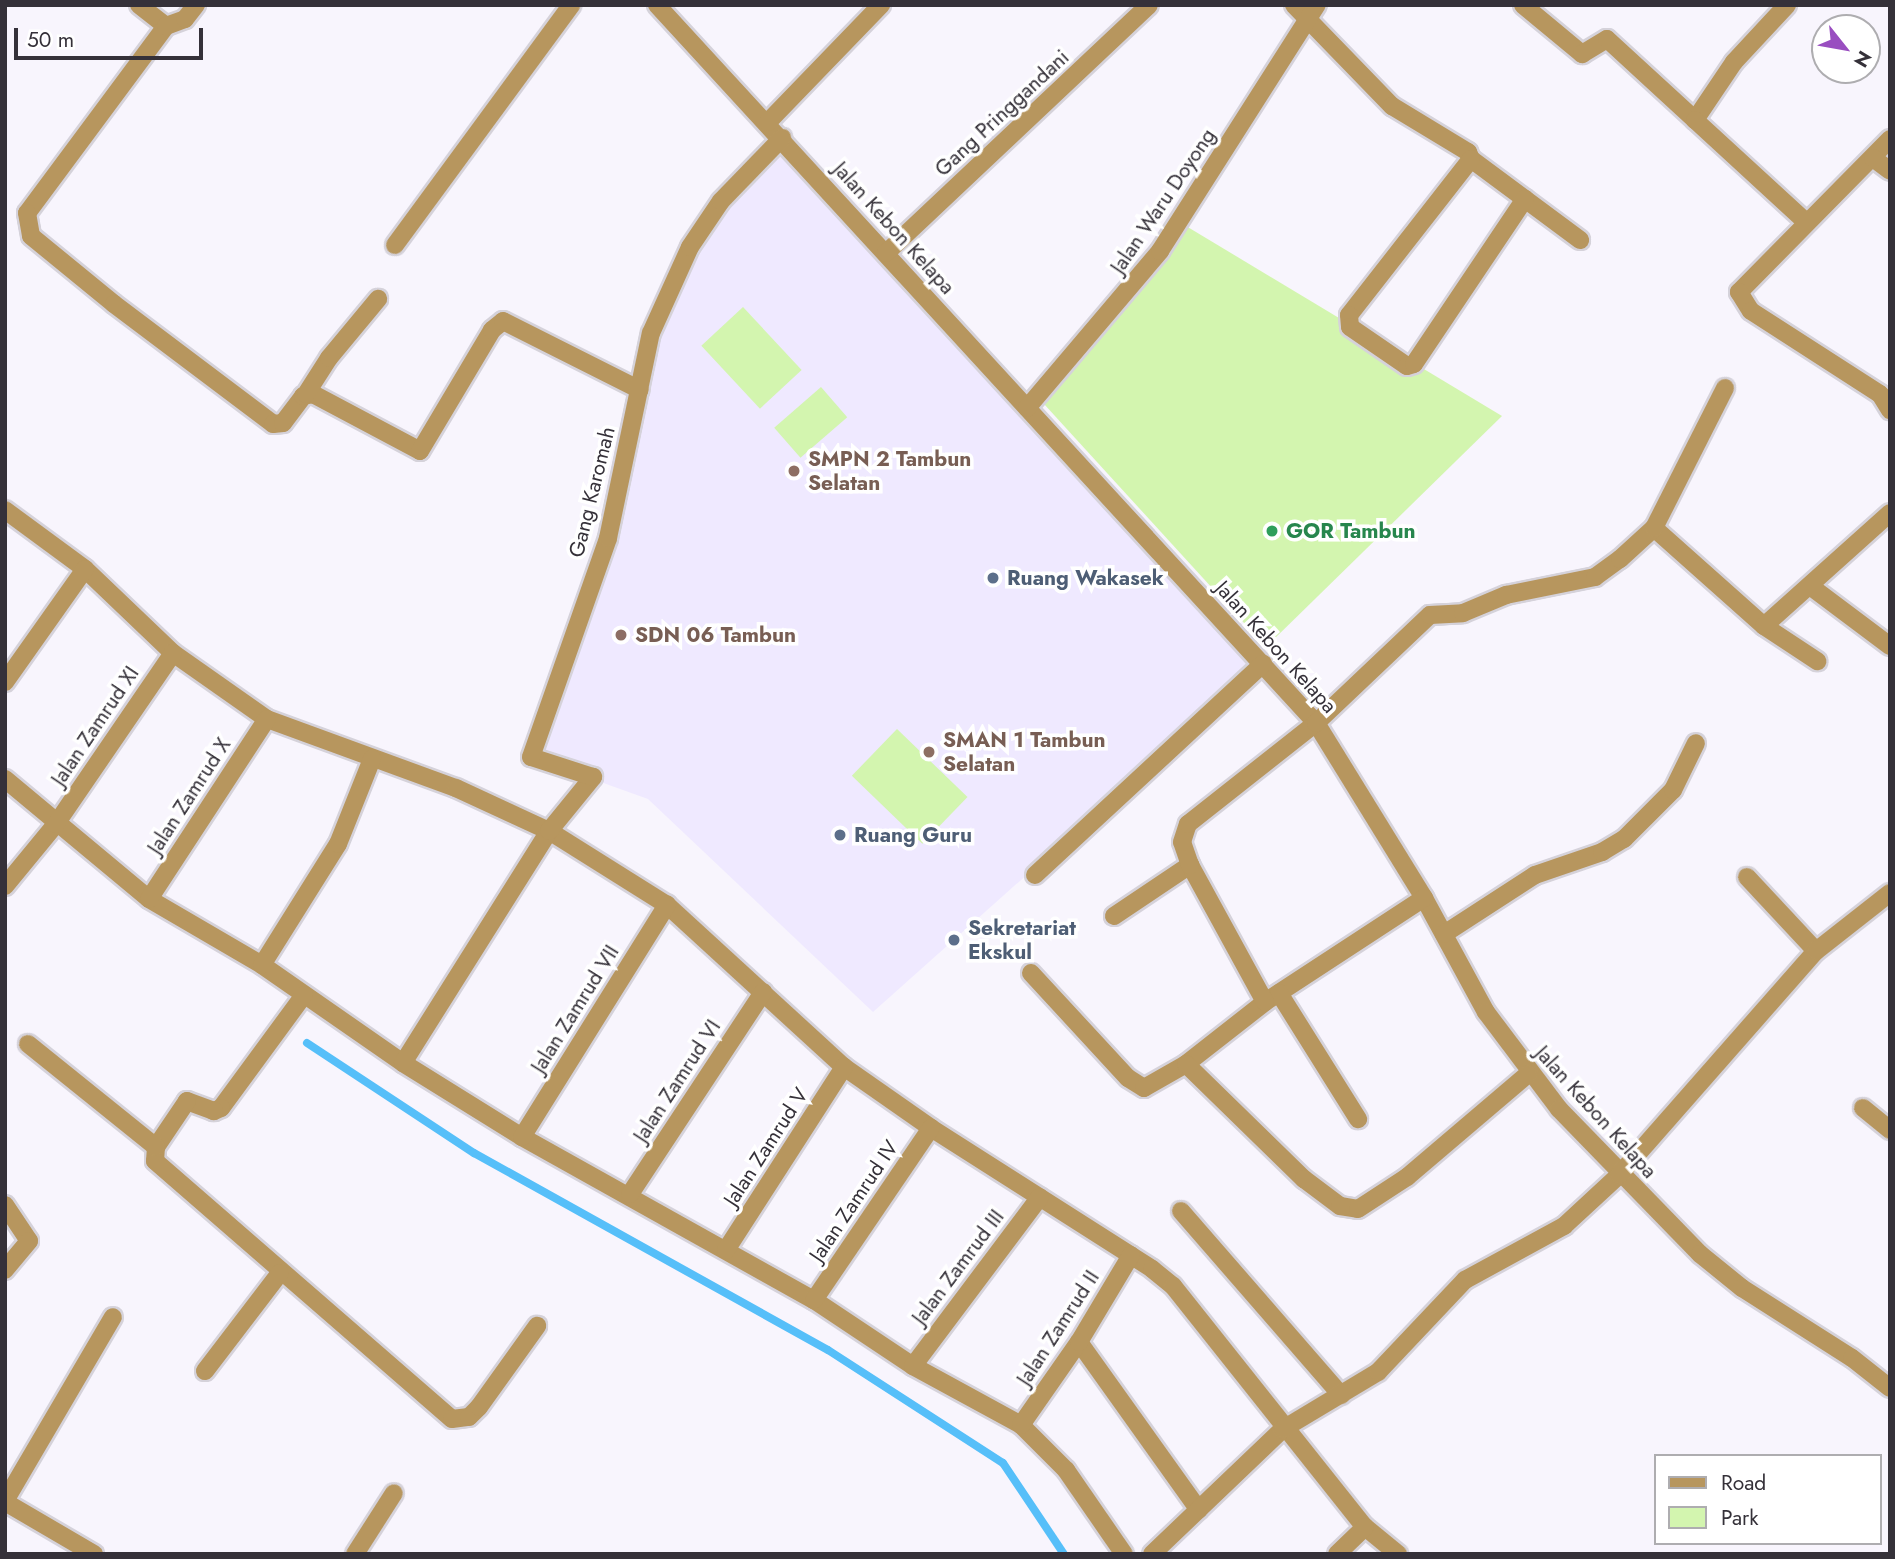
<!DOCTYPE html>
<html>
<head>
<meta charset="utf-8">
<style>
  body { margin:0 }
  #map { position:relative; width:1895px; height:1559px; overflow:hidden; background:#f8f5fd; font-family:Jost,sans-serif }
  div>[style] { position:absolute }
  .education>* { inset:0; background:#efe9ff }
  .green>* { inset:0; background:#d3f5af; transform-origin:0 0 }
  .stream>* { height:8px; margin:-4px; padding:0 4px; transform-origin:4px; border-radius:4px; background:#56bff9 }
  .roads { filter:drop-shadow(2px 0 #d5d2da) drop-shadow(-2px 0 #d5d2da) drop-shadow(0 2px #d5d2da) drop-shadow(0 -2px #d5d2da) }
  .minor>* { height:18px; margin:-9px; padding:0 9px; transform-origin:9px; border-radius:9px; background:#b7965e }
  .dots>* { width:19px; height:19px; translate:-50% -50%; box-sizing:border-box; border:4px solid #fff; border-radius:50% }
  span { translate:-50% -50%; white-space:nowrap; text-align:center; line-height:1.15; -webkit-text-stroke:7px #fff; paint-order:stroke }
  .street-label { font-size:21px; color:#353139 }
  .education-label { font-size:21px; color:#785e54; font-weight:700 }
  .left { translate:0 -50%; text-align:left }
  .leisure-label { font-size:21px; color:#27864d; font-weight:700 }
  .service-label { font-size:21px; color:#4e5e75; font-weight:700 }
  .frame { position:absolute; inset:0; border:7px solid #353139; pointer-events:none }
  .legend { position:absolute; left:1654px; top:1454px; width:228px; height:91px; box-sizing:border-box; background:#fff; border:2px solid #aeadb0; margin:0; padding:9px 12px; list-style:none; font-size:21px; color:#353139 }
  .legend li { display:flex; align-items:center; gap:14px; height:35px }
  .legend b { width:35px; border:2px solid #aeadb0 }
  .north { position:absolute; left:1811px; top:14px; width:70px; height:70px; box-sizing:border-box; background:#fff; border:2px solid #aeadb0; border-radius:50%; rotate:121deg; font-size:19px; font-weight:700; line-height:28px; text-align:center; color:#353139 }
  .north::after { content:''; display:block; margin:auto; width:24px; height:32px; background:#994ec0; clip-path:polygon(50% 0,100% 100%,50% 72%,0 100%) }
  .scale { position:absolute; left:14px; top:28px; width:189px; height:32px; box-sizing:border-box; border:4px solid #353139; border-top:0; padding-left:9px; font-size:21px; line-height:24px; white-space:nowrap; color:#353139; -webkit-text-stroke:5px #fff; paint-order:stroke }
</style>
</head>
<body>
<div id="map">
  <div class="education">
    <div style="clip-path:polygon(782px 138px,1263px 664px,873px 1012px,648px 799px,531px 757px,599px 564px,651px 333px,721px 201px)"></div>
  </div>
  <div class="green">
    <div style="clip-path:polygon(1186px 226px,1502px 416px,1266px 647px,1044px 404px)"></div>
    <div style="left:743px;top:307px;width:86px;height:57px;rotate:47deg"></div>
    <div style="left:821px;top:387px;width:40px;height:62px;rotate:49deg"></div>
    <div style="left:897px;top:729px;width:98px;height:65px;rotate:44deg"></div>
  </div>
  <div class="stream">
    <div style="left:307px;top:1043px;width:200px;rotate:33.4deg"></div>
    <div style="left:474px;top:1153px;width:405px;rotate:29.1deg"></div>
    <div style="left:828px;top:1350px;width:208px;rotate:32.9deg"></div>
    <div style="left:1003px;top:1463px;width:110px;rotate:56.2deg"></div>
  </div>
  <div class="roads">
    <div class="minor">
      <div style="left:139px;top:5px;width:34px;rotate:38deg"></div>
      <div style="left:657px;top:5px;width:975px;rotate:47.45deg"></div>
      <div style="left:1316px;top:723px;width:206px;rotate:58.3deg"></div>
      <div style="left:1424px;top:898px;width:130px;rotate:61.5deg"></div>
      <div style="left:1486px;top:1012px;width:121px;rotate:53deg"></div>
      <div style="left:1559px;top:1109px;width:202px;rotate:45.8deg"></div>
      <div style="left:1700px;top:1254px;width:54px;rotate:39deg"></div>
      <div style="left:1742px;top:1288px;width:130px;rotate:32.5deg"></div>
      <div style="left:1852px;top:1358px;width:48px;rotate:38.3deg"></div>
      <div style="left:1294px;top:5px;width:141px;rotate:45.9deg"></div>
      <div style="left:1392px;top:106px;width:89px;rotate:31.2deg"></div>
      <div style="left:1468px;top:152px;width:8px;rotate:67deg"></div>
      <div style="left:1471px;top:159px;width:136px;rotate:36.6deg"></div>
      <div style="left:1523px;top:5px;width:77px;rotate:39.7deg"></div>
      <div style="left:1582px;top:54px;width:29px;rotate:-31deg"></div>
      <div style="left:1607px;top:39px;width:120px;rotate:42.6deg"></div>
      <div style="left:1787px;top:5px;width:78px;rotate:132.9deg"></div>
      <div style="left:1734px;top:62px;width:70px;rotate:123.9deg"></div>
      <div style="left:1695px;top:120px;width:151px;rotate:42.6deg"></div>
      <div style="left:166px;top:26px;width:233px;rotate:126.6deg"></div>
      <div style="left:27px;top:213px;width:23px;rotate:80deg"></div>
      <div style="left:31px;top:236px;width:107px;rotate:39.3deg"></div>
      <div style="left:114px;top:304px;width:199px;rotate:37deg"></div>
      <div style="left:273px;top:424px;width:10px;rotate:-6deg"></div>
      <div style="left:283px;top:423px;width:34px;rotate:-53deg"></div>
      <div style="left:303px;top:396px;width:10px;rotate:-11deg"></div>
      <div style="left:313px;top:394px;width:121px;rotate:28deg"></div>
      <div style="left:420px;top:451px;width:141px;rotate:-59.2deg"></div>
      <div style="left:492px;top:330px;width:14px;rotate:-39deg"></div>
      <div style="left:503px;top:321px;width:153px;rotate:26.7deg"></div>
      <div style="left:166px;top:26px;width:20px;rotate:-20deg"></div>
      <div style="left:185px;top:19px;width:18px;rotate:-52deg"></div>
      <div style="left:768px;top:122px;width:163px;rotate:-46deg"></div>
      <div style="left:1890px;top:139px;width:215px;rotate:134.6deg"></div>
      <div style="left:1739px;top:292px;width:22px;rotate:58deg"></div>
      <div style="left:1751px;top:311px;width:153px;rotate:32.8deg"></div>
      <div style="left:1880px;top:394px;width:19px;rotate:58deg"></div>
      <div style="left:1873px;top:158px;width:21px;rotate:37deg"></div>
      <div style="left:1471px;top:159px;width:198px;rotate:128deg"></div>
      <div style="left:1349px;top:315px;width:12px;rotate:85deg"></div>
      <div style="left:1350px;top:327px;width:69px;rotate:34.4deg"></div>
      <div style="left:1407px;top:366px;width:7px;rotate:-16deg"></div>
      <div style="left:1414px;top:364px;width:199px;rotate:-56.1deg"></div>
      <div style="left:395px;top:245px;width:298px;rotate:-53.7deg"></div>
      <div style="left:886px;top:253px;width:361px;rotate:-43.3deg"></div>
      <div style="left:306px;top:394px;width:43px;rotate:-57.4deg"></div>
      <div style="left:329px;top:358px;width:77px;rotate:-50.3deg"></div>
      <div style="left:1027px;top:408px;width:206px;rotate:-49.7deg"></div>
      <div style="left:1160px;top:251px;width:292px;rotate:-57.5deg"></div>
      <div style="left:5px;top:510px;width:99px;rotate:36.4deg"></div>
      <div style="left:85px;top:569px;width:122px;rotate:43.7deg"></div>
      <div style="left:173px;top:653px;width:115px;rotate:35.1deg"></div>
      <div style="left:267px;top:719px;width:201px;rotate:20.1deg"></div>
      <div style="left:456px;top:788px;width:102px;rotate:24.8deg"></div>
      <div style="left:549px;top:831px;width:139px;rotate:32.1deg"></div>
      <div style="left:667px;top:905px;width:240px;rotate:42.5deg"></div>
      <div style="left:844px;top:1067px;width:106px;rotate:35deg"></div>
      <div style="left:931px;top:1128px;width:262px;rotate:32.5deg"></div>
      <div style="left:1152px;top:1269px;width:27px;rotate:39deg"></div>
      <div style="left:1173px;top:1286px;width:308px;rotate:51.5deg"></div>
      <div style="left:1365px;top:1527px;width:43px;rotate:39.3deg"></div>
      <div style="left:1654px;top:528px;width:147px;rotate:41.7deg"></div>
      <div style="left:1764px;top:626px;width:64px;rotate:33.4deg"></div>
      <div style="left:1810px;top:586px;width:100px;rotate:36.9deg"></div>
      <div style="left:1764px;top:626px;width:169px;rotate:-41.9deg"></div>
      <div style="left:5px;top:682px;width:138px;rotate:-54.7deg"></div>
      <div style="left:5px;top:779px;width:187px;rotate:39.8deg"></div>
      <div style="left:149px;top:899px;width:131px;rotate:30.3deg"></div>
      <div style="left:262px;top:965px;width:172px;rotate:34.8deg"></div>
      <div style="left:403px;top:1063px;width:140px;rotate:31.9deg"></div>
      <div style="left:522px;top:1137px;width:334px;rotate:29.2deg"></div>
      <div style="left:814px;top:1300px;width:119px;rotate:33.7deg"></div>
      <div style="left:913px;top:1366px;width:123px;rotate:28.6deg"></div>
      <div style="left:1021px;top:1425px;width:64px;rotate:45deg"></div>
      <div style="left:1066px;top:1470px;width:102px;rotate:55.4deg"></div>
      <div style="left:1035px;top:875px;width:311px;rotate:-42.8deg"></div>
      <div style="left:1747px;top:877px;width:101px;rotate:47deg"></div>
      <div style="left:5px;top:886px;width:80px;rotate:-50.6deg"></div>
      <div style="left:56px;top:824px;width:207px;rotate:-55.6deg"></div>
      <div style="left:149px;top:899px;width:215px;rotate:-56.8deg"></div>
      <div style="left:1114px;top:916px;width:92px;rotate:-33.9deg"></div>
      <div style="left:1444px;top:934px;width:108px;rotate:-33deg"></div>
      <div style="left:1535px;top:875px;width:71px;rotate:-18.9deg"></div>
      <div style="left:1602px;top:852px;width:26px;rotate:-31deg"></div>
      <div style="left:1624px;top:839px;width:69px;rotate:-45deg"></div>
      <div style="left:1673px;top:790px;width:52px;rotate:-63.9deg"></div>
      <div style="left:262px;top:965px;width:143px;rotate:-57.9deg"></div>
      <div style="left:338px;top:844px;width:92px;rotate:-68.2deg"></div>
      <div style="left:1031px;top:973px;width:143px;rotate:47.3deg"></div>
      <div style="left:1128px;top:1078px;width:19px;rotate:32deg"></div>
      <div style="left:1144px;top:1088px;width:48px;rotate:-29.7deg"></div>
      <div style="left:1186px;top:1064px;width:100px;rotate:-38.1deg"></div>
      <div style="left:1265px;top:1002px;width:190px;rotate:-33.2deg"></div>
      <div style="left:1279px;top:993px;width:149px;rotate:57.9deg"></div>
      <div style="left:304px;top:995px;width:140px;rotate:126.3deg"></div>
      <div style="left:221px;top:1108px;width:8px;rotate:157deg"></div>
      <div style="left:214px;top:1111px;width:29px;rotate:-160deg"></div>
      <div style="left:187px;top:1101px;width:55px;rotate:124deg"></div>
      <div style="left:156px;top:1147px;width:14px;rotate:94deg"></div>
      <div style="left:155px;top:1161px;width:393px;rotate:41deg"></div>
      <div style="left:452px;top:1419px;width:17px;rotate:-7deg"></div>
      <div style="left:469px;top:1417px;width:14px;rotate:-45deg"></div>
      <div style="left:479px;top:1407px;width:100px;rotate:-54.4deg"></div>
      <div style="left:1265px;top:1002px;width:156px;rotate:-118.7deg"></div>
      <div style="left:1190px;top:865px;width:24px;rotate:-109deg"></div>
      <div style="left:1182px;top:842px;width:19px;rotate:-72deg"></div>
      <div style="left:1188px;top:824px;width:163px;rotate:-38.3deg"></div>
      <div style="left:1316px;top:723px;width:157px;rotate:-43.5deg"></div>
      <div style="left:1430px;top:615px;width:33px;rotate:-3deg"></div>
      <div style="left:1463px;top:613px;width:47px;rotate:-22.7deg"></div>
      <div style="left:1506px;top:595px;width:91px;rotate:-11.4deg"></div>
      <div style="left:1595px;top:577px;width:31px;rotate:-36deg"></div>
      <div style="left:1620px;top:559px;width:46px;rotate:-42.4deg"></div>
      <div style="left:1654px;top:528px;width:157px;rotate:-63.1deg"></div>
      <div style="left:28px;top:1044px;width:164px;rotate:38.8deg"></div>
      <div style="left:403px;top:1063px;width:274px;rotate:-57.8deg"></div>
      <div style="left:549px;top:831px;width:70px;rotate:-50.8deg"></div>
      <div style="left:593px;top:777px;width:65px;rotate:-162.1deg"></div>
      <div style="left:531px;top:757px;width:232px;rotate:-70.6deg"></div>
      <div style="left:608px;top:538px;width:209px;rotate:-78.2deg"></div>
      <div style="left:651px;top:333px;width:94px;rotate:-65.6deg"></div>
      <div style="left:690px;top:247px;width:55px;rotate:-56deg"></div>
      <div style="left:721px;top:201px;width:88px;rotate:-45.9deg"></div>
      <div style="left:1186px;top:1064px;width:165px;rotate:44.3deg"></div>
      <div style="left:1304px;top:1179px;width:45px;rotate:36.9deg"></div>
      <div style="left:1340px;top:1206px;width:18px;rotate:9deg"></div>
      <div style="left:1358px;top:1209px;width:59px;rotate:-33.1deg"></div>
      <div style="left:1407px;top:1177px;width:159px;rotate:-40.4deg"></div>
      <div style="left:1863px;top:1108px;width:35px;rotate:39deg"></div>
      <div style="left:522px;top:1137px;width:274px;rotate:-58deg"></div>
      <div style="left:630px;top:1194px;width:242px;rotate:-56.6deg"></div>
      <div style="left:5px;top:1205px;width:43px;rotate:56.3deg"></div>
      <div style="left:29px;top:1241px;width:38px;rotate:130deg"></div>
      <div style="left:1181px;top:1211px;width:244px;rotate:49deg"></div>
      <div style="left:726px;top:1250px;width:218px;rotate:-57.2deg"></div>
      <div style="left:814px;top:1300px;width:208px;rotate:-55.8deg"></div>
      <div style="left:1079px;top:1342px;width:206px;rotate:54.5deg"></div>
      <div style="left:913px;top:1366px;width:211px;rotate:-53.1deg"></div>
      <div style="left:205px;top:1371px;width:123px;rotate:-52.6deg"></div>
      <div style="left:1021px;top:1425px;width:101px;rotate:-55.1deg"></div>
      <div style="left:1079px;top:1342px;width:101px;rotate:-59.1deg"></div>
      <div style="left:5px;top:1501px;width:213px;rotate:-59.6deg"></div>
      <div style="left:5px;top:1502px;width:103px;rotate:30.3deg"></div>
      <div style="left:355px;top:1554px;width:72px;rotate:-57.4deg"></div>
      <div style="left:1152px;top:1554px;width:181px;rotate:-43.7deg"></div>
      <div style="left:1283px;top:1429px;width:111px;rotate:-31deg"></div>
      <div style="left:1378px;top:1372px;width:127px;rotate:-46.6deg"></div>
      <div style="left:1465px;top:1280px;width:113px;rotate:-28.6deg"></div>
      <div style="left:1564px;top:1226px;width:75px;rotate:-42.8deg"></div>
      <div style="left:1619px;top:1175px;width:298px;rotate:-48.7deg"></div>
      <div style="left:1816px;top:951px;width:94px;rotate:-38.1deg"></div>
      <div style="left:1337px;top:1554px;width:39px;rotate:-44deg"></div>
    </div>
  </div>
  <div class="dots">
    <div style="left:794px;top:471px;background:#8d6e63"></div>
    <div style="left:1272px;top:531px;background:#2e9e5b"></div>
    <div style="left:993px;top:578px;background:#5c6f8a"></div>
    <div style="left:621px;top:635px;background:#8d6e63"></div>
    <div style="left:929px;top:752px;background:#8d6e63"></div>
    <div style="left:840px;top:835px;background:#5c6f8a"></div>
    <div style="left:954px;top:940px;background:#5c6f8a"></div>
  </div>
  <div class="street-label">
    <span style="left:1002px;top:113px;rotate:-43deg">Gang Pringgandani</span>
    <span style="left:1163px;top:201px;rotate:-56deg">Jalan Waru Doyong</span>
    <span style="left:894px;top:228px;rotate:48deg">Jalan Kebon Kelapa</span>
    <span style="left:592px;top:492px;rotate:-76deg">Gang Karomah</span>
    <span style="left:1276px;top:647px;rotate:48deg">Jalan Kebon Kelapa</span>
    <span style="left:95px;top:726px;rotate:-56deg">Jalan Zamrud XI</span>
    <span style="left:189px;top:796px;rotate:-57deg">Jalan Zamrud X</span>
    <span style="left:575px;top:1009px;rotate:-58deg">Jalan Zamrud VII</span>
    <span style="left:677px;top:1081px;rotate:-57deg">Jalan Zamrud VI</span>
    <span style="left:1596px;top:1112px;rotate:48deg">Jalan Kebon Kelapa</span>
    <span style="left:766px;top:1147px;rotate:-57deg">Jalan Zamrud V</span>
    <span style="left:854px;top:1201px;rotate:-56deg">Jalan Zamrud IV</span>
    <span style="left:958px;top:1267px;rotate:-53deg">Jalan Zamrud III</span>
    <span style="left:1058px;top:1328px;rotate:-57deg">Jalan Zamrud II</span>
  </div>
  <div class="education-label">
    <span class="left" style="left:808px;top:471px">SMPN 2 Tambun<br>Selatan</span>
    <span class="left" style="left:635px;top:635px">SDN 06 Tambun</span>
    <span class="left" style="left:943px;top:752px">SMAN 1 Tambun<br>Selatan</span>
  </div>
  <div class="leisure-label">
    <span class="left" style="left:1286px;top:531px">GOR Tambun</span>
  </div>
  <div class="service-label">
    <span class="left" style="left:1007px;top:578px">Ruang Wakasek</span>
    <span class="left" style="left:854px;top:835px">Ruang Guru</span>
    <span class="left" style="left:968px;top:940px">Sekretariat<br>Ekskul</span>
  </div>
  <div class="frame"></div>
  <ul class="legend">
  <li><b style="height:9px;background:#b7965e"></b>Road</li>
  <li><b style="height:19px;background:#d3f5af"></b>Park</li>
  </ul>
  <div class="north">N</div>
  <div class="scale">50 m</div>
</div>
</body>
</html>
